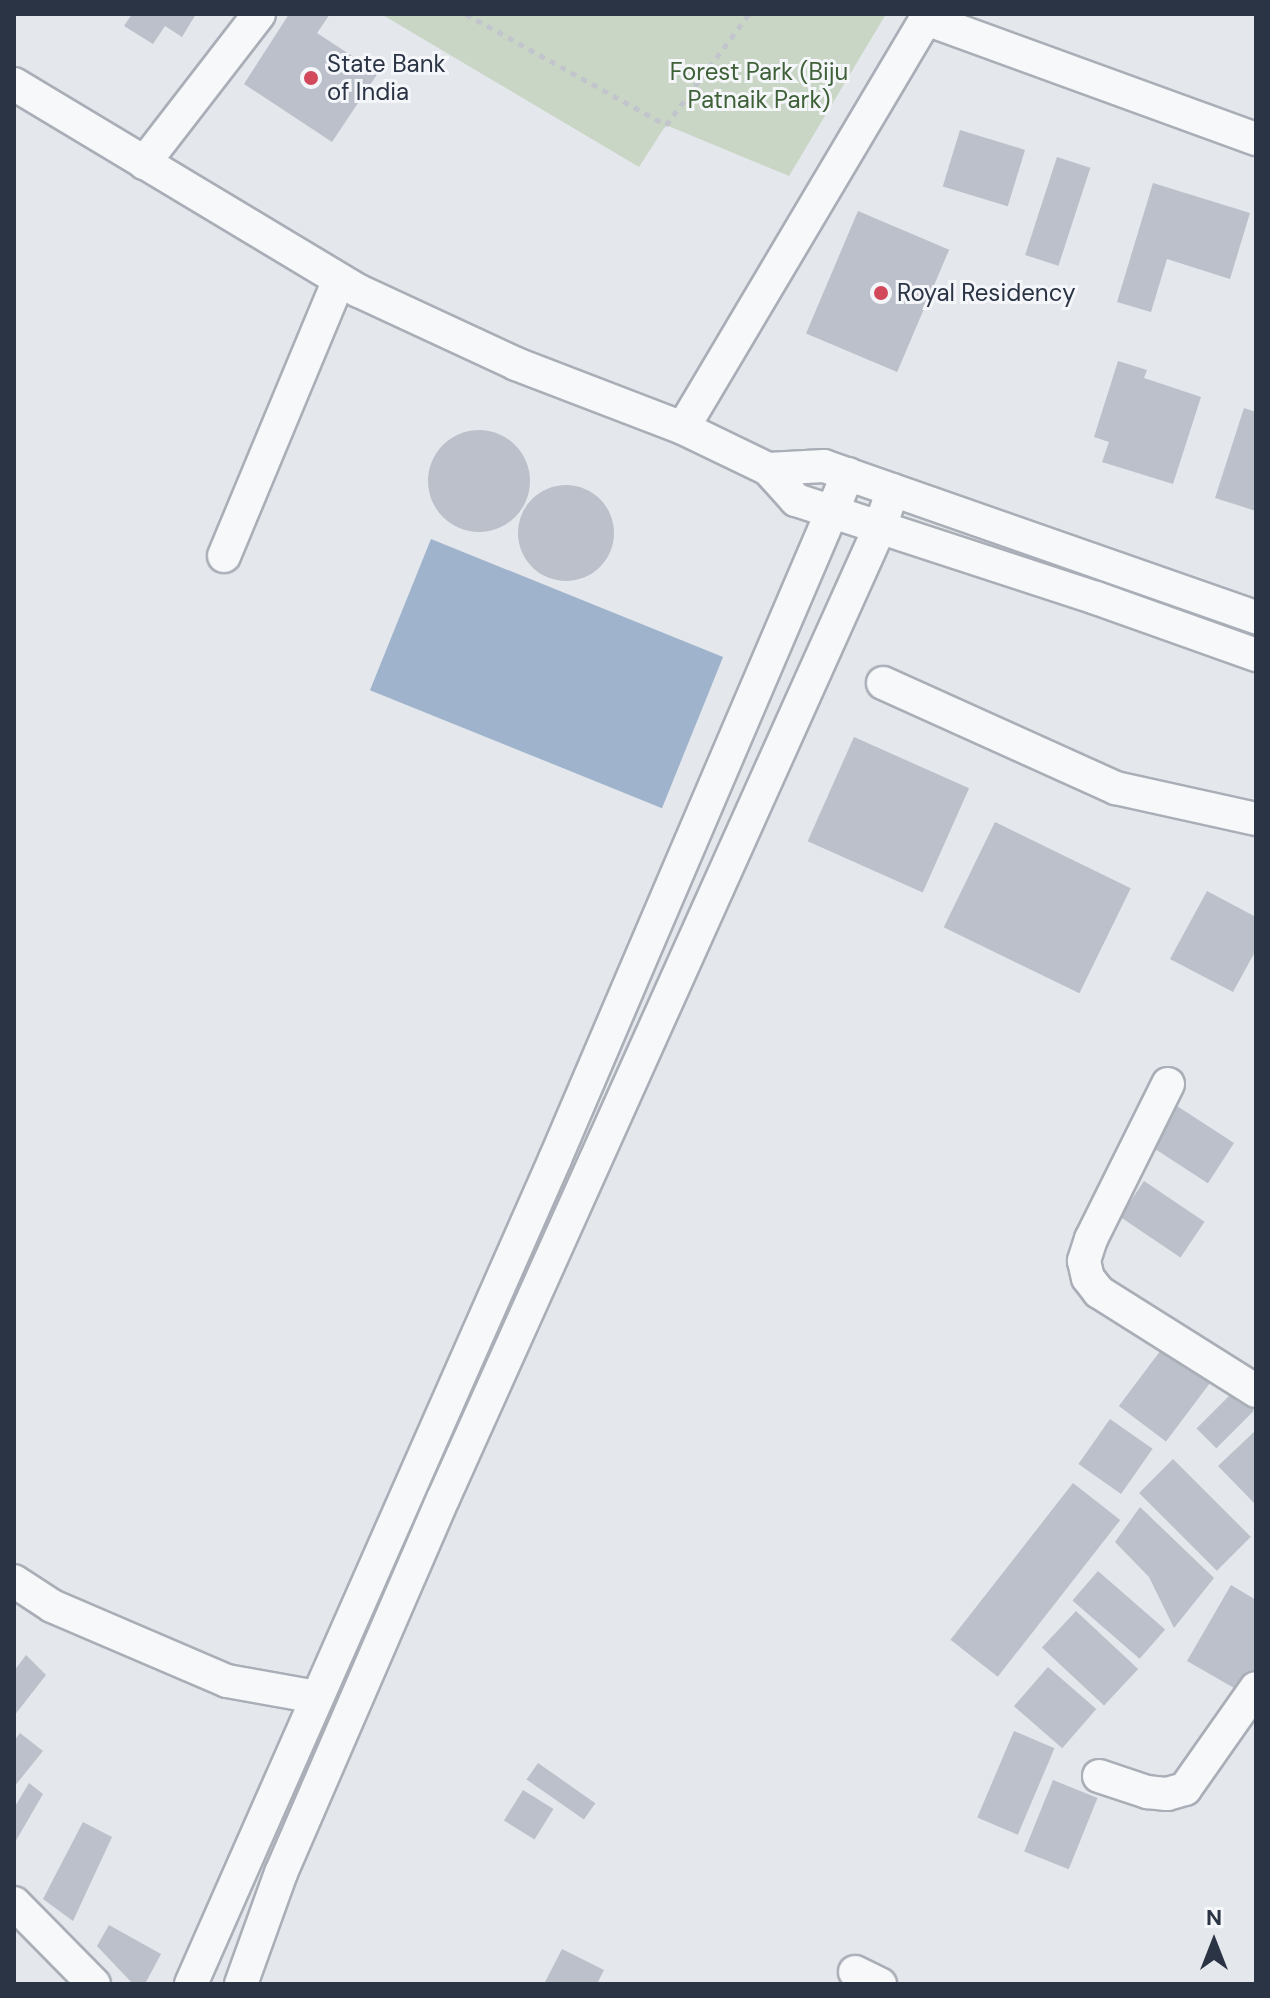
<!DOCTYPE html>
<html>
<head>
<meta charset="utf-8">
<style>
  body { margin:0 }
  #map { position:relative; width:1270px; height:1998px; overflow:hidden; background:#e4e7ec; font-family:"DM Sans",sans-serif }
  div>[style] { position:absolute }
  .green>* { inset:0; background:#c9d6c5 }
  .water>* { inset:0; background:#9fb4cc; transform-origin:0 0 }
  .building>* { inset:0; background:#bbc0ca; transform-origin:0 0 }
  .round { border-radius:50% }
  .path>* { height:5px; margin-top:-2.5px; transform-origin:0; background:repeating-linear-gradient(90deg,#c2c5cb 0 6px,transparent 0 12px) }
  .roads { filter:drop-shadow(2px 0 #a9aeb7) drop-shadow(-2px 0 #a9aeb7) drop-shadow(0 2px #a9aeb7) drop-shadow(0 -2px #a9aeb7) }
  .minor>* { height:32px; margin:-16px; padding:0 16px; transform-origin:16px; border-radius:16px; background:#f7f8fa }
  .dots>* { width:22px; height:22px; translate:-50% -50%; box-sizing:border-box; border:4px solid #f4f6f9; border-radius:50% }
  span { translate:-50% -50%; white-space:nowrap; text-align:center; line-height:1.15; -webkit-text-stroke:6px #f4f6f9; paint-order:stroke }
  .poi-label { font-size:24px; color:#2b3445 }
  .left { translate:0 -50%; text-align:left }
  .park-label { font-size:24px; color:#3f6138 }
  .frame { position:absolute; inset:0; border:16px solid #2b3445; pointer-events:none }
  .north { position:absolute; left:1174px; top:1902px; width:80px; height:80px; -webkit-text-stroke:6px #f4f6f9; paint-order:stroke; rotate:0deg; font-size:22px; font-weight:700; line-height:32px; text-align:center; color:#2b3445 }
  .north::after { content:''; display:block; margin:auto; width:28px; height:36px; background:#2b3445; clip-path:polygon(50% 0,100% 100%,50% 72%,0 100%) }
</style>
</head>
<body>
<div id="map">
  <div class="green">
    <div style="clip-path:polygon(381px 14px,886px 14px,789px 176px,666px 125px,639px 167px)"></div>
  </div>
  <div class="water">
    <div style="left:431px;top:539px;width:315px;height:163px;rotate:22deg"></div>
  </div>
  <div class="building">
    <div style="clip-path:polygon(132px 14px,196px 14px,182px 37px,165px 26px,153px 44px,124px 26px)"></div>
    <div style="clip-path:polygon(289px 14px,330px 14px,317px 33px,378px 73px,332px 142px,244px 84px)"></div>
    <div style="left:960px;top:130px;width:68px;height:59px;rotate:17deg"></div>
    <div style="left:1057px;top:157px;width:35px;height:103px;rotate:18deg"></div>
    <div style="clip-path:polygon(1153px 183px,1250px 213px,1230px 279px,1167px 259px,1151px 312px,1117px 302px)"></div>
    <div style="left:858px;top:211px;width:99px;height:133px;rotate:23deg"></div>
    <div style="clip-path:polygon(1118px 361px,1147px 370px,1144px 378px,1201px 397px,1173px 484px,1102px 462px,1109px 442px,1094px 437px)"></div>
    <div style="clip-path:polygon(1244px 408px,1256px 412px,1256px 511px,1215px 498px)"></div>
    <div class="round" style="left:428px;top:430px;width:102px;height:102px"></div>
    <div class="round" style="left:518px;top:485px;width:96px;height:96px"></div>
    <div style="left:854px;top:737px;width:126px;height:114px;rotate:24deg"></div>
    <div style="left:995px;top:822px;width:151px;height:117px;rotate:26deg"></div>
    <div style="clip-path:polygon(1207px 891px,1256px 917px,1256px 950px,1233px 992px,1170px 959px)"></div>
    <div style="left:1177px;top:1106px;width:68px;height:48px;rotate:33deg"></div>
    <div style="left:1144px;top:1181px;width:73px;height:43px;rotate:34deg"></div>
    <div style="left:1164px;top:1346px;width:59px;height:75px;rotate:37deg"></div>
    <div style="left:1234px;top:1391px;width:28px;height:53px;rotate:45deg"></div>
    <div style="left:1110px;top:1419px;width:52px;height:55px;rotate:35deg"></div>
    <div style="clip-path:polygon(1256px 1430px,1256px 1505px,1218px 1466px)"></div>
    <div style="left:1173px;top:1459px;width:110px;height:48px;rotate:45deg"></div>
    <div style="left:1073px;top:1483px;width:60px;height:199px;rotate:38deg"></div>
    <div style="clip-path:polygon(1140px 1507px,1214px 1578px,1174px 1628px,1149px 1577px,1115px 1542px)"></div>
    <div style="left:1098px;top:1571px;width:89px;height:39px;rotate:41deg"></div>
    <div style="clip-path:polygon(1231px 1585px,1256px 1600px,1256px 1667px,1241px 1692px,1187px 1661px)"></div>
    <div style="left:1076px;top:1611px;width:85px;height:50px;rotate:43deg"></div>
    <div style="clip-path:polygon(26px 1655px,46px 1675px,14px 1716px,14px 1671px)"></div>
    <div style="left:1048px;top:1667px;width:64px;height:52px;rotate:41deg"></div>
    <div style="left:1014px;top:1731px;width:44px;height:94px;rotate:23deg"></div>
    <div style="clip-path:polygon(20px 1733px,43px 1751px,14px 1787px,14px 1741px)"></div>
    <div style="left:538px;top:1763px;width:70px;height:20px;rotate:35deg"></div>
    <div style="left:1053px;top:1780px;width:48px;height:77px;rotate:22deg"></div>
    <div style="clip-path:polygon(29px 1783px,43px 1794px,14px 1844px,14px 1808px)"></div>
    <div style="left:523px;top:1790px;width:36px;height:36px;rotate:32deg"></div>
    <div style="clip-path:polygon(83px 1822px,112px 1837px,73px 1921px,43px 1899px)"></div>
    <div style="clip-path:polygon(109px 1925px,161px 1954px,145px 1984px,133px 1984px,97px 1946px)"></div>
    <div style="clip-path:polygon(562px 1949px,604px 1970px,597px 1984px,544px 1984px)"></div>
  </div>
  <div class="path">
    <div style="left:466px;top:14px;width:229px;rotate:29deg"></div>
    <div style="left:666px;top:125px;width:139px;rotate:-53.2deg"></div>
  </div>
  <div class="roads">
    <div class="minor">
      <div style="left:926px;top:19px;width:351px;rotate:20deg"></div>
      <div style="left:14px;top:84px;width:402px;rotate:31deg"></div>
      <div style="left:359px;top:291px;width:173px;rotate:24.9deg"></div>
      <div style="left:516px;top:364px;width:179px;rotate:21deg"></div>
      <div style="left:683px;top:428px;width:94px;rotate:25.8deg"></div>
      <div style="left:768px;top:469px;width:42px;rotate:47.9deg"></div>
      <div style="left:796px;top:500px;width:316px;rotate:18.1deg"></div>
      <div style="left:1096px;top:598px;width:170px;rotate:19.6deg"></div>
      <div style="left:144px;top:163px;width:188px;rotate:-52.3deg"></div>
      <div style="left:683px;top:428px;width:482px;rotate:-59.3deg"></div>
      <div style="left:768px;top:469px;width:56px;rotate:-3.1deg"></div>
      <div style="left:824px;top:466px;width:458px;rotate:19.3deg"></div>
      <div style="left:224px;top:556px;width:299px;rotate:-67.4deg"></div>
      <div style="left:883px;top:683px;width:256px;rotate:24.3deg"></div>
      <div style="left:1116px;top:788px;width:143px;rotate:12.5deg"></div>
      <div style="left:1168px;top:1084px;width:173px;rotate:116.4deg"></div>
      <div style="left:1091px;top:1239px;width:23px;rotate:108deg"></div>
      <div style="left:1084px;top:1261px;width:17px;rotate:77deg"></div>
      <div style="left:1088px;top:1278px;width:18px;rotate:52deg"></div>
      <div style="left:1099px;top:1292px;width:186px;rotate:32.2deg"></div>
      <div style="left:14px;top:1581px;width:45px;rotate:33.3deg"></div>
      <div style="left:52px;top:1606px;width:190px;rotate:23.2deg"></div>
      <div style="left:227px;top:1681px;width:91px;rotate:10.1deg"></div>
      <div style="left:1099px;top:1776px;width:51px;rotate:18.4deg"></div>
      <div style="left:1147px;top:1792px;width:20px;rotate:6deg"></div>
      <div style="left:1167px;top:1794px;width:19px;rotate:-16deg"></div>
      <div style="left:1185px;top:1789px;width:123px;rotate:-54.9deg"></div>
      <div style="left:14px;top:1903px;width:114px;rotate:45.4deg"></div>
      <div style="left:855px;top:1972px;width:28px;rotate:26deg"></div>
      <div style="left:191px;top:1984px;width:902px;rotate:-66.19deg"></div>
      <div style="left:555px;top:1159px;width:745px;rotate:-66.84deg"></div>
      <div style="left:241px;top:1984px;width:118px;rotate:-70.2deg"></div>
      <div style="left:281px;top:1873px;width:408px;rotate:-66.6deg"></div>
      <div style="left:443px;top:1499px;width:1066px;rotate:-65.79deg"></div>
      <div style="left:880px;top:527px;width:39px;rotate:-71deg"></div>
    </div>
  </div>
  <div class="dots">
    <div style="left:311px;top:78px;background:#d1495b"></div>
    <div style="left:881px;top:293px;background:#d1495b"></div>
  </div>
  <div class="poi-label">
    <span class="left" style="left:327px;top:78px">State Bank<br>of India</span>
    <span class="left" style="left:897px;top:293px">Royal Residency</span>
  </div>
  <div class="park-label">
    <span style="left:759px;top:86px">Forest Park (Biju<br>Patnaik Park)</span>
  </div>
  <div class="frame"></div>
  <div class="north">N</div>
</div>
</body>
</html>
